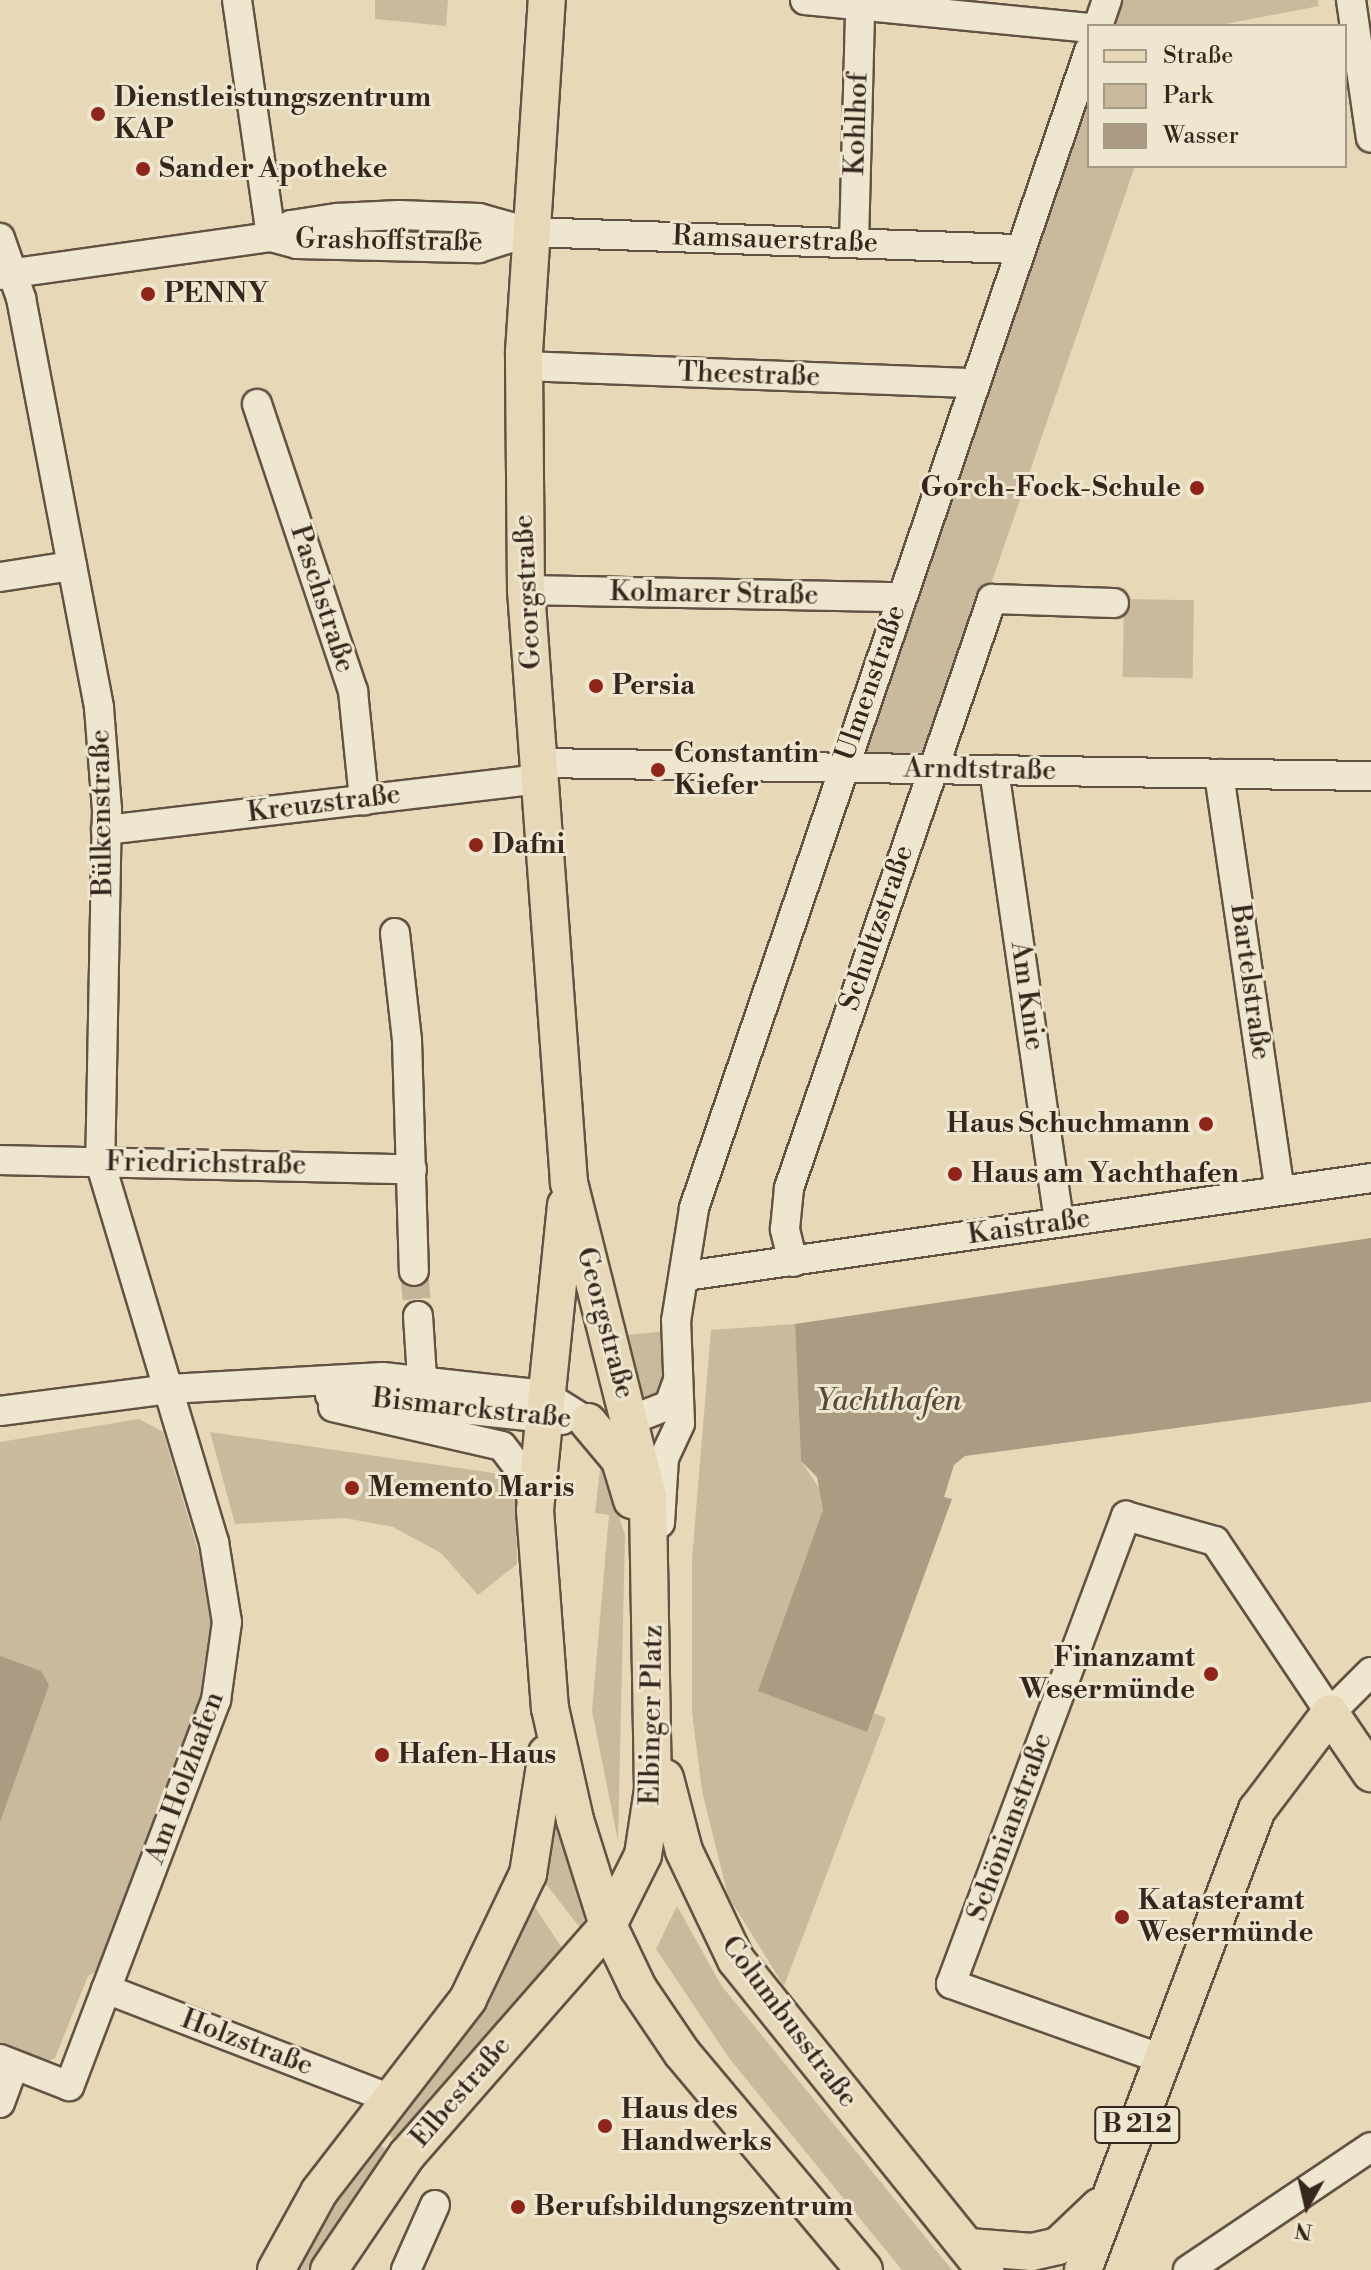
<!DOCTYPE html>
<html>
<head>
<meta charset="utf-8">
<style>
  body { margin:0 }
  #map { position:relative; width:1371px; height:2270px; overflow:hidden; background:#e7d8b7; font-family:"Libre Bodoni",serif }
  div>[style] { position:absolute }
  .green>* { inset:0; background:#c9ba9d; transform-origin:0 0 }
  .water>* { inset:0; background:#ab9b83 }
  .minor-tunnel>* { height:28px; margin-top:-14px; transform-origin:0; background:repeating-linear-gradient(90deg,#c4b498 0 28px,transparent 0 42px) }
  .roads { filter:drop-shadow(2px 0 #625244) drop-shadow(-2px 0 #625244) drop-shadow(0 2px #625244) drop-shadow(0 -2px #625244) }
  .minor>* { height:28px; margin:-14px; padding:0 14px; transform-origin:14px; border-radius:14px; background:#efe6d0 }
  .major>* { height:36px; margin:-18px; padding:0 18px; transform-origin:18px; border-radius:18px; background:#e7d8b7 }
  .dots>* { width:22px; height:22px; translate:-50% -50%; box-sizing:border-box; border:4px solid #efe6d0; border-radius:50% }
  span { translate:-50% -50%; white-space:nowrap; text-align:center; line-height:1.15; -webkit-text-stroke:6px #efe6d0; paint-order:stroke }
  .shield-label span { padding:2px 6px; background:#efe6d0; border:2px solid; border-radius:6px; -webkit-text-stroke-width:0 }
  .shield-label { font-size:26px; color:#36261d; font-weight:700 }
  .poi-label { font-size:28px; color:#36261d; font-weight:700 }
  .left { translate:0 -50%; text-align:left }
  .right { translate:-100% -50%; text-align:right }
  .street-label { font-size:28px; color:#36261d }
  .water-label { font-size:30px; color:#59493c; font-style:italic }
  .legend { position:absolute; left:1087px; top:24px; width:260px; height:144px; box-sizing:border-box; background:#efe6d0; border:2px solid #a59988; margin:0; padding:10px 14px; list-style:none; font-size:24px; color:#36261d }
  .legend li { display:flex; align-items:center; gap:16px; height:40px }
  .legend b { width:40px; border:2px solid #a59988 }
  .north { position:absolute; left:1267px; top:2166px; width:80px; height:80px; -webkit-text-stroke:6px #efe6d0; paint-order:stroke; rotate:188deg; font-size:22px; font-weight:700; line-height:32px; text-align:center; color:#36261d }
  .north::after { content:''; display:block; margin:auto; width:28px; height:36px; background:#36261d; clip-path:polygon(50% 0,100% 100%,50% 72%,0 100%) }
</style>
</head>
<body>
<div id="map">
  <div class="green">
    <div style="clip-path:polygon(375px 0,448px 0,446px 26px,375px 19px)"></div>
    <div style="clip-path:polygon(1119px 0,1318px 0,1319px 6px,1215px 26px,1110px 26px)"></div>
    <div style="clip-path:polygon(1089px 84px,1089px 166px,1135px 166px,930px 761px,851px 762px)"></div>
    <div style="left:1124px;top:599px;width:70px;height:78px;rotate:1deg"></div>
    <div style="clip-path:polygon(795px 1324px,801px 1461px,823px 1494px,867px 1732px,874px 1713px,886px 1718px,784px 1986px,728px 1896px,702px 1791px,692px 1712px,692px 1559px,711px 1330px)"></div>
    <div style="clip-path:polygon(668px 1331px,665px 1388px,645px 1402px,616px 1336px)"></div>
    <div style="clip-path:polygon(139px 1419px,163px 1432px,219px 1622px,203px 1707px,107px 1966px,88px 1976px,55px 2058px,45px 2062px,0 2044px,0 1442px)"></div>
    <div style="clip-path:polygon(210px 1432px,500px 1474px,516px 1501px,517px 1564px,478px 1595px,441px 1553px,393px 1527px,345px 1518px,235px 1524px)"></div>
    <div style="clip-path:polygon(601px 1461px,625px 1535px,618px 1841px,592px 1711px,609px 1515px,595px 1513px)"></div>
    <div style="clip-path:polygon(557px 1810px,586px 1912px,581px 1929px,539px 1875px)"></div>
    <div style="clip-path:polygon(532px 1903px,562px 1948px,396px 2141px,383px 2130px,481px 2006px)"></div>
    <div style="clip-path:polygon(677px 1906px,721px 1985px,952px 2270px,902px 2270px,729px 2058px,656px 1949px)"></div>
    <div style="clip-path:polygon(375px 2141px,389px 2152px,309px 2270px,295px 2270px)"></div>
  </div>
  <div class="water">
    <div style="clip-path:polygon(1371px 1238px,1371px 1402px,965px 1456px,954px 1465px,944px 1497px,952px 1499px,867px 1732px,758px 1691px,823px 1510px,817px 1477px,801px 1461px,795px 1324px)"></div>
    <div style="clip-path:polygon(0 1656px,41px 1671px,49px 1685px,0 1822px)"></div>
  </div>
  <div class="minor-tunnel">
    <div style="left:414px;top:1271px;width:45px;rotate:84.9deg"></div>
  </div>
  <div class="roads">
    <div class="minor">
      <div style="left:237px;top:0;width:239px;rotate:81.8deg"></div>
      <div style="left:805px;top:0;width:285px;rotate:5.6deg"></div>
      <div style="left:1351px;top:0;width:139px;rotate:81.8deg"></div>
      <div style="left:1098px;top:26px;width:28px;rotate:-71deg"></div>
      <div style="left:271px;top:237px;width:27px;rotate:15deg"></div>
      <div style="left:297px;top:244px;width:182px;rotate:1.3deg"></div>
      <div style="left:479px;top:248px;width:52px;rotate:-17.7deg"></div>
      <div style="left:0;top:238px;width:64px;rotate:70.7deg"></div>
      <div style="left:21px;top:298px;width:417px;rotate:79.2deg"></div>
      <div style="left:99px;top:708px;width:101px;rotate:85.5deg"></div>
      <div style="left:107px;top:809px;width:353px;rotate:91.1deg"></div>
      <div style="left:100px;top:1162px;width:397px;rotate:73.3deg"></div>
      <div style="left:214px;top:1542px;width:81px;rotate:80.8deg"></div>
      <div style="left:227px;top:1622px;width:79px;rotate:98deg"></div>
      <div style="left:216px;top:1700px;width:413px;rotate:110.8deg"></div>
      <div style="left:69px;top:2086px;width:74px;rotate:-158.6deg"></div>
      <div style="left:854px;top:243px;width:237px;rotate:-88.5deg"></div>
      <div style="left:0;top:275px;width:274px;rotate:-8deg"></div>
      <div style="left:271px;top:237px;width:23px;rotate:-31deg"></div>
      <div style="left:291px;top:225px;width:47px;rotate:-8.7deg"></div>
      <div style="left:337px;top:218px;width:62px;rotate:-2.8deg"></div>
      <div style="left:399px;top:215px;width:80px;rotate:2.1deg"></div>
      <div style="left:479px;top:218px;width:52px;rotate:15.6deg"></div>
      <div style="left:529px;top:232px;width:492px;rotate:2deg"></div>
      <div style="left:524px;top:366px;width:451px;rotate:2.2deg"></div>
      <div style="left:257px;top:404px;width:303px;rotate:71.5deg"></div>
      <div style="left:353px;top:691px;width:110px;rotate:84.2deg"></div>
      <div style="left:0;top:577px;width:73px;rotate:-8.7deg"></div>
      <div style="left:526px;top:590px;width:375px;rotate:1.1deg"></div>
      <div style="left:540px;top:763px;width:831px;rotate:0.9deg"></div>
      <div style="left:994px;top:770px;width:457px;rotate:81.8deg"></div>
      <div style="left:1219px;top:774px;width:421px;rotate:81.7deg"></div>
      <div style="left:106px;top:830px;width:438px;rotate:-6.7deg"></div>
      <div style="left:395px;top:933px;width:108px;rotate:83.6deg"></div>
      <div style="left:407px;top:1040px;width:231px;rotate:88.3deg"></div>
      <div style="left:0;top:1160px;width:412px;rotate:1.3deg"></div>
      <div style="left:793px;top:1262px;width:34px;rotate:-104deg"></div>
      <div style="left:785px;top:1229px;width:41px;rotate:-84.4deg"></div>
      <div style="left:789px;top:1188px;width:623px;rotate:-70.98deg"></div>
      <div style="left:992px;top:599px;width:122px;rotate:1.9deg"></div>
      <div style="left:686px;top:1276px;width:692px;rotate:-8.14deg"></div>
      <div style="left:418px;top:1316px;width:62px;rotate:86.3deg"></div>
      <div style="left:330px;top:1395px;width:234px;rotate:6.1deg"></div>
      <div style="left:333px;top:1407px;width:173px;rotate:13deg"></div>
      <div style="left:502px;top:1446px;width:40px;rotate:53deg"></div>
      <div style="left:526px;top:1478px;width:27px;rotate:75deg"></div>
      <div style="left:0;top:1411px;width:170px;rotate:-7.4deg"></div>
      <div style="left:169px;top:1389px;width:214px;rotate:-3.2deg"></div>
      <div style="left:383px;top:1377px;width:163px;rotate:6.3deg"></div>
      <div style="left:545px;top:1395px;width:51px;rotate:32.1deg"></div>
      <div style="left:631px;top:1420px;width:41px;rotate:-21.5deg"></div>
      <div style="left:669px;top:1405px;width:23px;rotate:-70deg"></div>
      <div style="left:660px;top:1523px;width:65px;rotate:-86.5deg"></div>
      <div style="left:664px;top:1458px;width:38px;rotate:-65deg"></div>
      <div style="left:680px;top:1423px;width:102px;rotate:-92.2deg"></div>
      <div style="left:676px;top:1321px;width:114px;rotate:-80.9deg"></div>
      <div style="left:694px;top:1208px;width:1223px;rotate:-71.15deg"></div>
      <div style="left:106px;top:1989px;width:302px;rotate:21.1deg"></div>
      <div style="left:1162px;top:2059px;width:224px;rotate:-160.4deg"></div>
      <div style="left:951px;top:1984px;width:500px;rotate:-69.5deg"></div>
      <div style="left:1126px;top:1516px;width:92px;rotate:15.7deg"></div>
      <div style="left:1215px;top:1541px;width:207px;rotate:56.2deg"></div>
      <div style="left:1330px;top:1713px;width:58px;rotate:-45deg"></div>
      <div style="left:0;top:2103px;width:40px;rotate:-69.8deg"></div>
      <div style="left:406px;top:2270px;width:71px;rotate:-66deg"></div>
      <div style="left:1188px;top:2270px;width:220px;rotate:-33.9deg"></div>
    </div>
    <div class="major">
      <div style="left:566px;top:1205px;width:307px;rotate:95.8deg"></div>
      <div style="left:535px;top:1510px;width:199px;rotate:85.7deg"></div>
      <div style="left:550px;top:1708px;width:115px;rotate:77.4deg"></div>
      <div style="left:575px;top:1820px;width:110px;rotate:72.6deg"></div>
      <div style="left:608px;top:1925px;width:70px;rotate:64.5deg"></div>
      <div style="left:638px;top:1988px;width:78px;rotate:55.9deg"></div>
      <div style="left:682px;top:2053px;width:283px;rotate:50deg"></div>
      <div style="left:588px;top:1422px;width:50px;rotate:49.9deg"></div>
      <div style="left:620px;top:1460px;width:42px;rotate:73.3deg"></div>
      <div style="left:665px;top:1778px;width:75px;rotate:75.4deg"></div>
      <div style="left:684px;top:1851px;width:121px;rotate:64.5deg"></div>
      <div style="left:736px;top:1960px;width:398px;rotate:51.2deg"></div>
      <div style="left:969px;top:2247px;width:63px;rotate:4.5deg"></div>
      <div style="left:1032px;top:2252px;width:27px;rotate:-13deg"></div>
      <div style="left:1058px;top:2246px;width:57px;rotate:-43.6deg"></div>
      <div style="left:276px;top:2270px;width:89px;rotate:-61.1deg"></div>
      <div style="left:319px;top:2192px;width:244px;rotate:-52.3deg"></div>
      <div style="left:468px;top:1999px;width:139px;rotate:-64.4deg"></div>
      <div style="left:528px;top:1874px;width:122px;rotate:-81.1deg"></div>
      <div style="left:329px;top:2270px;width:139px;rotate:-55.9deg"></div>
      <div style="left:407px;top:2155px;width:305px;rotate:-48.8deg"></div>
      <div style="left:608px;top:1925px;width:78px;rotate:-63.4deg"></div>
      <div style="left:643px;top:1855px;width:66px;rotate:-81.3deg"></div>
      <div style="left:653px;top:1790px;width:293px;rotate:-91deg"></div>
      <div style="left:648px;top:1497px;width:324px;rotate:-104.1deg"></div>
      <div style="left:569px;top:1183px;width:595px;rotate:-94.15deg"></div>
      <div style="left:526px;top:590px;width:238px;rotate:-90.5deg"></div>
      <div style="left:524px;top:352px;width:353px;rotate:-86.3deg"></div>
      <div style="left:1083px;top:2270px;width:492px;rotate:-69.3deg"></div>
      <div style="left:1257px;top:1810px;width:121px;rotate:-53deg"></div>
      <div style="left:1330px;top:1713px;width:73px;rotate:55.7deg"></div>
    </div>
  </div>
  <div class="dots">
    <div style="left:98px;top:114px;background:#8f2418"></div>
    <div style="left:143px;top:169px;background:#8f2418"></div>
    <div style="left:148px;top:294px;background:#8f2418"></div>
    <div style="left:1197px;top:488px;background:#8f2418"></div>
    <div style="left:596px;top:686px;background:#8f2418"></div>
    <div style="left:658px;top:770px;background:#8f2418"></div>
    <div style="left:476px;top:845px;background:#8f2418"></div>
    <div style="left:1206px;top:1124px;background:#8f2418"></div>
    <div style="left:955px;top:1174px;background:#8f2418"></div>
    <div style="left:352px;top:1488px;background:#8f2418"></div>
    <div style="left:1211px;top:1674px;background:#8f2418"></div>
    <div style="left:382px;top:1755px;background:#8f2418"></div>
    <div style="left:1122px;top:1917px;background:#8f2418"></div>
    <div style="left:605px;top:2126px;background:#8f2418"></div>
    <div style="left:518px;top:2207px;background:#8f2418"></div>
  </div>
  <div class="shield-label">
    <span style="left:1137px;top:2125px">B 212</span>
  </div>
  <div class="poi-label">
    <span class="left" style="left:114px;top:114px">Dienstleistungszentrum<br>KAP</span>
    <span class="left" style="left:159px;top:169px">Sander Apotheke</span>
    <span class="left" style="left:164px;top:294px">PENNY</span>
    <span class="right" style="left:1181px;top:488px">Gorch-Fock-Schule</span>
    <span class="left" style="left:612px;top:686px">Persia</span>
    <span class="left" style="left:674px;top:770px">Constantin<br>Kiefer</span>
    <span class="left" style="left:492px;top:845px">Dafni</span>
    <span class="right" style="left:1190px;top:1124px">Haus Schuchmann</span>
    <span class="left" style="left:971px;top:1174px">Haus am Yachthafen</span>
    <span class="left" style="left:368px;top:1488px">Memento Maris</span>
    <span class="right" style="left:1195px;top:1674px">Finanzamt<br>Wesermünde</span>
    <span class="left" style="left:398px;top:1755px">Hafen-Haus</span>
    <span class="left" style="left:1138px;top:1917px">Katasteramt<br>Wesermünde</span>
    <span class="left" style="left:621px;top:2126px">Haus des<br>Handwerks</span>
    <span class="left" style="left:534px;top:2207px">Berufsbildungszentrum</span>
  </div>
  <div class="street-label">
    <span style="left:857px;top:124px;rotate:-88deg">Kohlhof</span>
    <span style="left:775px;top:240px;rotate:2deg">Ramsauerstraße</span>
    <span style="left:389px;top:241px;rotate:1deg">Grashoffstraße</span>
    <span style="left:749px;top:375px;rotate:2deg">Theestraße</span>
    <span style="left:528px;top:592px;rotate:-93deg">Georgstraße</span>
    <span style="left:714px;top:594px;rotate:1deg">Kolmarer Straße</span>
    <span style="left:322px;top:599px;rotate:72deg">Paschstraße</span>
    <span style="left:871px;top:683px;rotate:-71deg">Ulmenstraße</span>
    <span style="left:980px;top:770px;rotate:1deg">Arndtstraße</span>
    <span style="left:324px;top:804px;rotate:-7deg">Kreuzstraße</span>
    <span style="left:102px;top:813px;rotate:-91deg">Bülkenstraße</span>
    <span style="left:877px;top:928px;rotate:-71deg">Schultzstraße</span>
    <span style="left:1250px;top:982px;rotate:82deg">Bartelstraße</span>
    <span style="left:1027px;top:996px;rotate:82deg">Am Knie</span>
    <span style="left:206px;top:1164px;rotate:1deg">Friedrichstraße</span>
    <span style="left:1029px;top:1227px;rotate:-8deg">Kaistraße</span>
    <span style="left:605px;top:1323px;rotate:75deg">Georgstraße</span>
    <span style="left:472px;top:1409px;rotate:6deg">Bismarckstraße</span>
    <span style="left:652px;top:1715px;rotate:-89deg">Elbinger Platz</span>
    <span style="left:185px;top:1778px;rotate:-70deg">Am Holzhafen</span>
    <span style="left:1010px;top:1827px;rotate:-70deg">Schönianstraße</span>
    <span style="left:789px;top:2022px;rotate:53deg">Columbusstraße</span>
    <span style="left:247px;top:2043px;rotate:21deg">Holzstraße</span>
    <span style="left:461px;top:2092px;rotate:-49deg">Elbestraße</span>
  </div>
  <div class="water-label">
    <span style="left:889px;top:1401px">Yachthafen</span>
  </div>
  <ul class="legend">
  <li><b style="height:10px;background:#e7d8b7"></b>Straße</li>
  <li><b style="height:22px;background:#c9ba9d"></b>Park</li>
  <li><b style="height:22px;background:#ab9b83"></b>Wasser</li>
  </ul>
  <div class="north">N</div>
</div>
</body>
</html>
